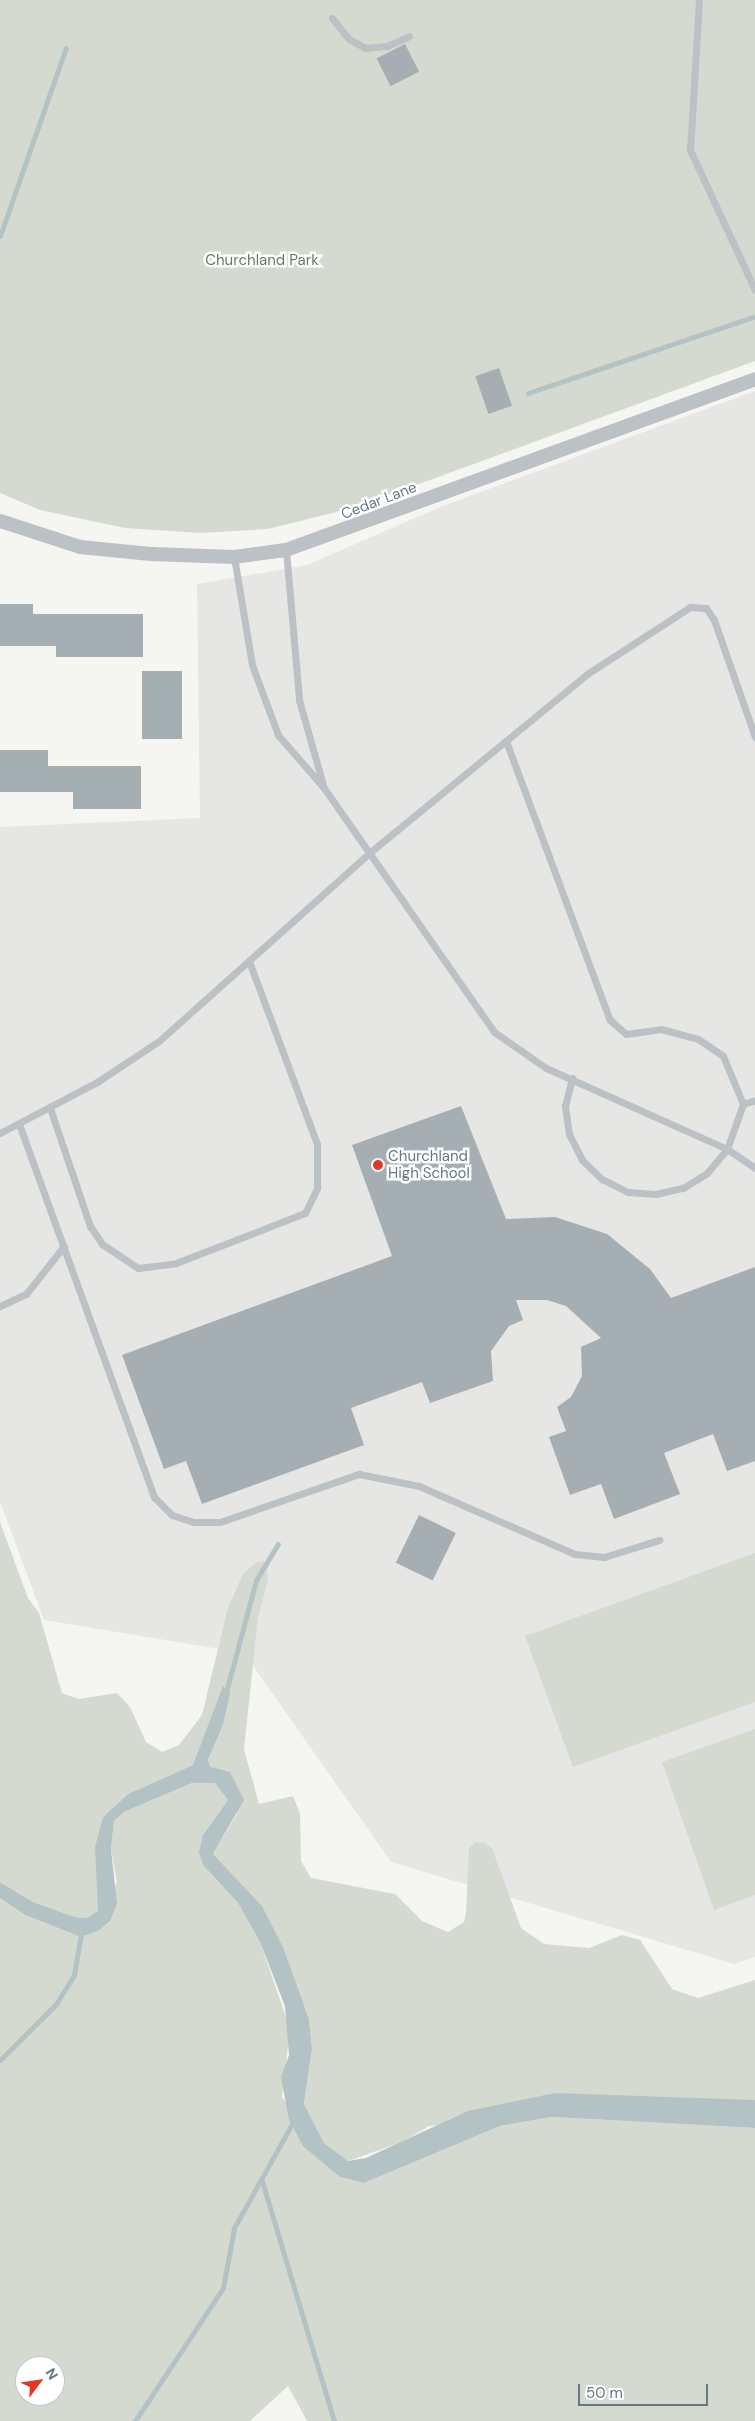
<!DOCTYPE html>
<html>
<head>
<meta charset="utf-8">
<style>
  body { margin:0 }
  #map { position:relative; width:755px; height:2421px; overflow:hidden; background:#f5f5f1; font-family:"DM Sans",sans-serif }
  div>[style] { position:absolute }
  .built>* { inset:0; background:#e6e6e5 }
  .green>* { inset:0; background:#d5dad1 }
  .water>* { inset:0; background:#b3c3c5 }
  .stream>* { height:5px; margin:-2.5px; padding:0 2.5px; transform-origin:2.5px; border-radius:2.5px; background:#b3c3c5 }
  .building>* { inset:0; background:#a5afb3; transform-origin:0 0 }
  .lane>* { height:7px; margin:-3.5px; padding:0 3.5px; transform-origin:3.5px; border-radius:3.5px; background:#bbc1c4 }
  .street>* { height:14px; margin:-7px; padding:0 7px; transform-origin:7px; border-radius:7px; background:#bbc1c4 }
  .dots>* { width:14px; height:14px; translate:-50% -50%; box-sizing:border-box; border:2px solid #fff; border-radius:50% }
  span { translate:-50% -50%; white-space:nowrap; text-align:center; line-height:1.15; -webkit-text-stroke:5px #fff; paint-order:stroke }
  .park-label { font-size:15px; color:#6b7963 }
  .street-label { font-size:15px; color:#647982 }
  .poi-label { font-size:15px; color:#647982 }
  .left { translate:0 -50%; text-align:left }
  .north { position:absolute; left:15px; top:2356px; width:50px; height:50px; box-sizing:border-box; background:#fff; border:1px solid #c1c9cd; border-radius:50%; rotate:59deg; font-size:14px; font-weight:700; line-height:20px; text-align:center; color:#647982 }
  .north::after { content:''; display:block; margin:auto; width:18px; height:22px; background:#e03826; clip-path:polygon(50% 0,100% 100%,50% 72%,0 100%) }
  .scale { position:absolute; left:578px; top:2384px; width:130px; height:22px; box-sizing:border-box; border:2px solid #647982; border-top:0; padding-left:6px; font-size:15px; line-height:18px; white-space:nowrap; color:#647982; -webkit-text-stroke:4px #fff; paint-order:stroke }
</style>
</head>
<body>
<div id="map">
  <div class="built">
    <div style="clip-path:polygon(755px 391px,755px 1957px,734px 1964px,391px 1862px,244px 1653px,44px 1620px,0 1502px,0 827px,200px 818px,197px 584px,307px 565px,440px 507px)"></div>
  </div>
  <div class="green">
    <div style="clip-path:polygon(0 0,755px 0,755px 361px,356px 507px,268px 529px,200px 533px,125px 528px,40px 510px,0 493px)"></div>
    <div style="clip-path:polygon(0 1522px,28px 1598px,39px 1613px,62px 1693px,79px 1699px,117px 1693px,130px 1707px,146px 1742px,162px 1752px,179px 1745px,202px 1715px,228px 1608px,243px 1574px,257px 1562px,266px 1562px,268px 1580px,258px 1617px,244px 1749px,259px 1804px,293px 1796px,300px 1814px,301px 1861px,311px 1878px,395px 1894px,422px 1921px,448px 1932px,464px 1922px,466px 1913px,469px 1849px,475px 1842px,485px 1843px,492px 1848px,521px 1928px,544px 1944px,589px 1948px,622px 1935px,640px 1940px,672px 1989px,698px 1998px,755px 1980px,755px 2100px,429px 2126px,402px 2142px,348px 2161px,324px 2143px,304px 2104px,312px 2049px,309px 2019px,284px 1949px,213px 1854px,237px 1814px,208px 1760px,223px 1725px,230px 1694px,193px 1765px,128px 1794px,103px 1817px,99px 1911px,87px 1918px,75px 1917px,33px 1902px,0 1882px)"></div>
    <div style="clip-path:polygon(755px 1553px,755px 1702px,573px 1767px,525px 1636px)"></div>
    <div style="clip-path:polygon(755px 1729px,755px 1895px,714px 1910px,662px 1762px)"></div>
    <div style="clip-path:polygon(evenodd,192px 1783px,215px 1783px,228px 1800px,203px 1835px,203px 1865px,238px 1903px,260px 1942px,290px 2029px,282px 2097px,340px 2177px,364px 2183px,500px 2126px,552px 2117px,755px 2128px,755px 2421px,307px 2421px,288px 2386px,250px 2421px,0 2421px,0 1898px,25px 1915px,81px 1937px,98px 1931px,117px 1882px,111px 1849px,114px 1821px,124px 1812px,192px 1783px,25px 2366px,55px 2366px,55px 2396px,25px 2396px,25px 2366px)"></div>
  </div>
  <div class="water">
    <div style="clip-path:polygon(223px 1686px,230px 1694px,223px 1725px,208px 1760px,211px 1767px,230px 1772px,244px 1800px,213px 1854px,262px 1906px,284px 1949px,309px 2019px,312px 2049px,304px 2104px,324px 2143px,348px 2161px,366px 2158px,468px 2111px,555px 2093px,755px 2100px,755px 2128px,552px 2117px,500px 2126px,364px 2183px,340px 2177px,303px 2146px,289px 2120px,281px 2077px,289px 2055px,285px 2006px,260px 1942px,238px 1903px,203px 1865px,199px 1852px,203px 1835px,228px 1800px,215px 1783px,192px 1783px,124px 1812px,114px 1821px,111px 1849px,117px 1904px,110px 1921px,98px 1931px,81px 1937px,25px 1915px,0 1898px,0 1882px,33px 1902px,75px 1917px,87px 1918px,98px 1911px,95px 1847px,103px 1817px,128px 1794px,193px 1765px)"></div>
  </div>
  <div class="stream">
    <div style="left:0;top:236px;width:199px;rotate:-70.7deg"></div>
    <div style="left:528px;top:393px;width:237px;rotate:-18.7deg"></div>
    <div style="left:225px;top:1696px;width:120px;rotate:-75deg"></div>
    <div style="left:256px;top:1580px;width:42px;rotate:-58.6deg"></div>
    <div style="left:0;top:2060px;width:79px;rotate:-45deg"></div>
    <div style="left:56px;top:2004px;width:34px;rotate:-58deg"></div>
    <div style="left:74px;top:1975px;width:43px;rotate:-80.5deg"></div>
    <div style="left:262px;top:2181px;width:251px;rotate:73.3deg"></div>
    <div style="left:135px;top:2421px;width:159px;rotate:-56.5deg"></div>
    <div style="left:223px;top:2288px;width:61px;rotate:-79.6deg"></div>
    <div style="left:234px;top:2228px;width:124px;rotate:-60.9deg"></div>
  </div>
  <div class="building">
    <div style="left:405px;top:44px;width:31px;height:32px;rotate:63deg"></div>
    <div style="left:499px;top:368px;width:40px;height:25px;rotate:71deg"></div>
    <div style="clip-path:polygon(0 604px,33px 604px,33px 614px,143px 614px,143px 657px,56px 657px,56px 646px,0 646px)"></div>
    <div style="left:142px;top:671px;width:40px;height:68px"></div>
    <div style="clip-path:polygon(0 750px,48px 750px,48px 766px,141px 766px,141px 809px,73px 809px,73px 792px,0 792px)"></div>
    <div style="clip-path:polygon(461px 1106px,506px 1219px,555px 1217px,607px 1234px,650px 1269px,671px 1298px,755px 1267px,755px 1461px,727px 1471px,713px 1434px,664px 1453px,680px 1494px,614px 1519px,601px 1484px,570px 1495px,549px 1437px,566px 1431px,557px 1407px,571px 1397px,582px 1376px,581px 1347px,601px 1338px,566px 1306px,547px 1300px,516px 1300px,523px 1320px,509px 1326px,491px 1351px,493px 1381px,430px 1403px,422px 1382px,351px 1408px,364px 1445px,202px 1504px,186px 1461px,164px 1469px,122px 1355px,392px 1256px,352px 1145px)"></div>
    <div style="left:419px;top:1515px;width:41px;height:53px;rotate:26deg"></div>
  </div>
  <div class="lane">
    <div style="left:699px;top:0;width:150px;rotate:93.4deg"></div>
    <div style="left:690px;top:150px;width:154px;rotate:65.1deg"></div>
    <div style="left:332px;top:18px;width:27px;rotate:51deg"></div>
    <div style="left:349px;top:39px;width:18px;rotate:29deg"></div>
    <div style="left:365px;top:48px;width:22px;rotate:-5deg"></div>
    <div style="left:387px;top:46px;width:24px;rotate:-24deg"></div>
    <div style="left:286px;top:550px;width:151px;rotate:85deg"></div>
    <div style="left:299px;top:700px;width:88px;rotate:74.2deg"></div>
    <div style="left:234px;top:557px;width:109px;rotate:80.5deg"></div>
    <div style="left:252px;top:665px;width:75px;rotate:69.6deg"></div>
    <div style="left:278px;top:735px;width:70px;rotate:49deg"></div>
    <div style="left:324px;top:788px;width:297px;rotate:55.1deg"></div>
    <div style="left:494px;top:1032px;width:63px;rotate:34.7deg"></div>
    <div style="left:546px;top:1068px;width:198px;rotate:24.1deg"></div>
    <div style="left:727px;top:1149px;width:34px;rotate:34deg"></div>
    <div style="left:506px;top:741px;width:298px;rotate:69.6deg"></div>
    <div style="left:610px;top:1020px;width:21px;rotate:41deg"></div>
    <div style="left:626px;top:1034px;width:35px;rotate:-8deg"></div>
    <div style="left:661px;top:1029px;width:38px;rotate:15deg"></div>
    <div style="left:698px;top:1039px;width:30px;rotate:34deg"></div>
    <div style="left:723px;top:1056px;width:52px;rotate:67.4deg"></div>
    <div style="left:572px;top:1078px;width:29px;rotate:104deg"></div>
    <div style="left:565px;top:1106px;width:28px;rotate:82deg"></div>
    <div style="left:569px;top:1134px;width:29px;rotate:63deg"></div>
    <div style="left:582px;top:1160px;width:28px;rotate:44deg"></div>
    <div style="left:602px;top:1179px;width:29px;rotate:27deg"></div>
    <div style="left:628px;top:1192px;width:28px;rotate:4deg"></div>
    <div style="left:656px;top:1194px;width:28px;rotate:-13deg"></div>
    <div style="left:683px;top:1188px;width:28px;rotate:-32deg"></div>
    <div style="left:707px;top:1173px;width:31px;rotate:-50deg"></div>
    <div style="left:727px;top:1149px;width:48px;rotate:-70.4deg"></div>
    <div style="left:743px;top:1104px;width:13px;rotate:-18deg"></div>
    <div style="left:50px;top:1108px;width:125px;rotate:71.3deg"></div>
    <div style="left:90px;top:1226px;width:22px;rotate:56deg"></div>
    <div style="left:102px;top:1244px;width:43px;rotate:33.7deg"></div>
    <div style="left:138px;top:1268px;width:38px;rotate:-7deg"></div>
    <div style="left:176px;top:1263px;width:138px;rotate:-21.2deg"></div>
    <div style="left:305px;top:1213px;width:28px;rotate:-64deg"></div>
    <div style="left:317px;top:1188px;width:44px;rotate:-90deg"></div>
    <div style="left:317px;top:1144px;width:192px;rotate:-110.4deg"></div>
    <div style="left:19px;top:1124px;width:397px;rotate:70.1deg"></div>
    <div style="left:154px;top:1497px;width:25px;rotate:45deg"></div>
    <div style="left:172px;top:1515px;width:23px;rotate:18deg"></div>
    <div style="left:194px;top:1522px;width:26px"></div>
    <div style="left:220px;top:1522px;width:147px;rotate:-19.1deg"></div>
    <div style="left:359px;top:1474px;width:61px;rotate:11.3deg"></div>
    <div style="left:419px;top:1486px;width:170px;rotate:23.6deg"></div>
    <div style="left:575px;top:1554px;width:29px;rotate:6deg"></div>
    <div style="left:604px;top:1557px;width:58px;rotate:-17.2deg"></div>
    <div style="left:0;top:1133px;width:110px;rotate:-27.7deg"></div>
    <div style="left:97px;top:1082px;width:74px;rotate:-33.5deg"></div>
    <div style="left:159px;top:1041px;width:280px;rotate:-41.8deg"></div>
    <div style="left:368px;top:854px;width:283px;rotate:-39.4deg"></div>
    <div style="left:587px;top:674px;width:123px;rotate:-33deg"></div>
    <div style="left:690px;top:607px;width:16px;rotate:4deg"></div>
    <div style="left:706px;top:608px;width:14px;rotate:56deg"></div>
    <div style="left:714px;top:620px;width:124px;rotate:70.7deg"></div>
    <div style="left:0;top:1306px;width:29px;rotate:-25deg"></div>
    <div style="left:26px;top:1294px;width:61px;rotate:-51.6deg"></div>
  </div>
  <div class="street">
    <div style="left:0;top:521px;width:84px;rotate:18deg"></div>
    <div style="left:80px;top:547px;width:71px;rotate:5.6deg"></div>
    <div style="left:151px;top:554px;width:83px;rotate:2.1deg"></div>
    <div style="left:234px;top:557px;width:52px;rotate:-7.7deg"></div>
    <div style="left:286px;top:550px;width:499px;rotate:-20deg"></div>
  </div>
  <div class="dots">
    <div style="left:378px;top:1165px;background:#e03826"></div>
  </div>
  <div class="park-label">
    <span style="left:262px;top:261px">Churchland Park</span>
  </div>
  <div class="street-label">
    <span style="left:379px;top:501px;rotate:-21deg">Cedar Lane</span>
  </div>
  <div class="poi-label">
    <span class="left" style="left:388px;top:1165px">Churchland<br>High School</span>
  </div>
  <div class="north">N</div>
  <div class="scale">50 m</div>
</div>
</body>
</html>
